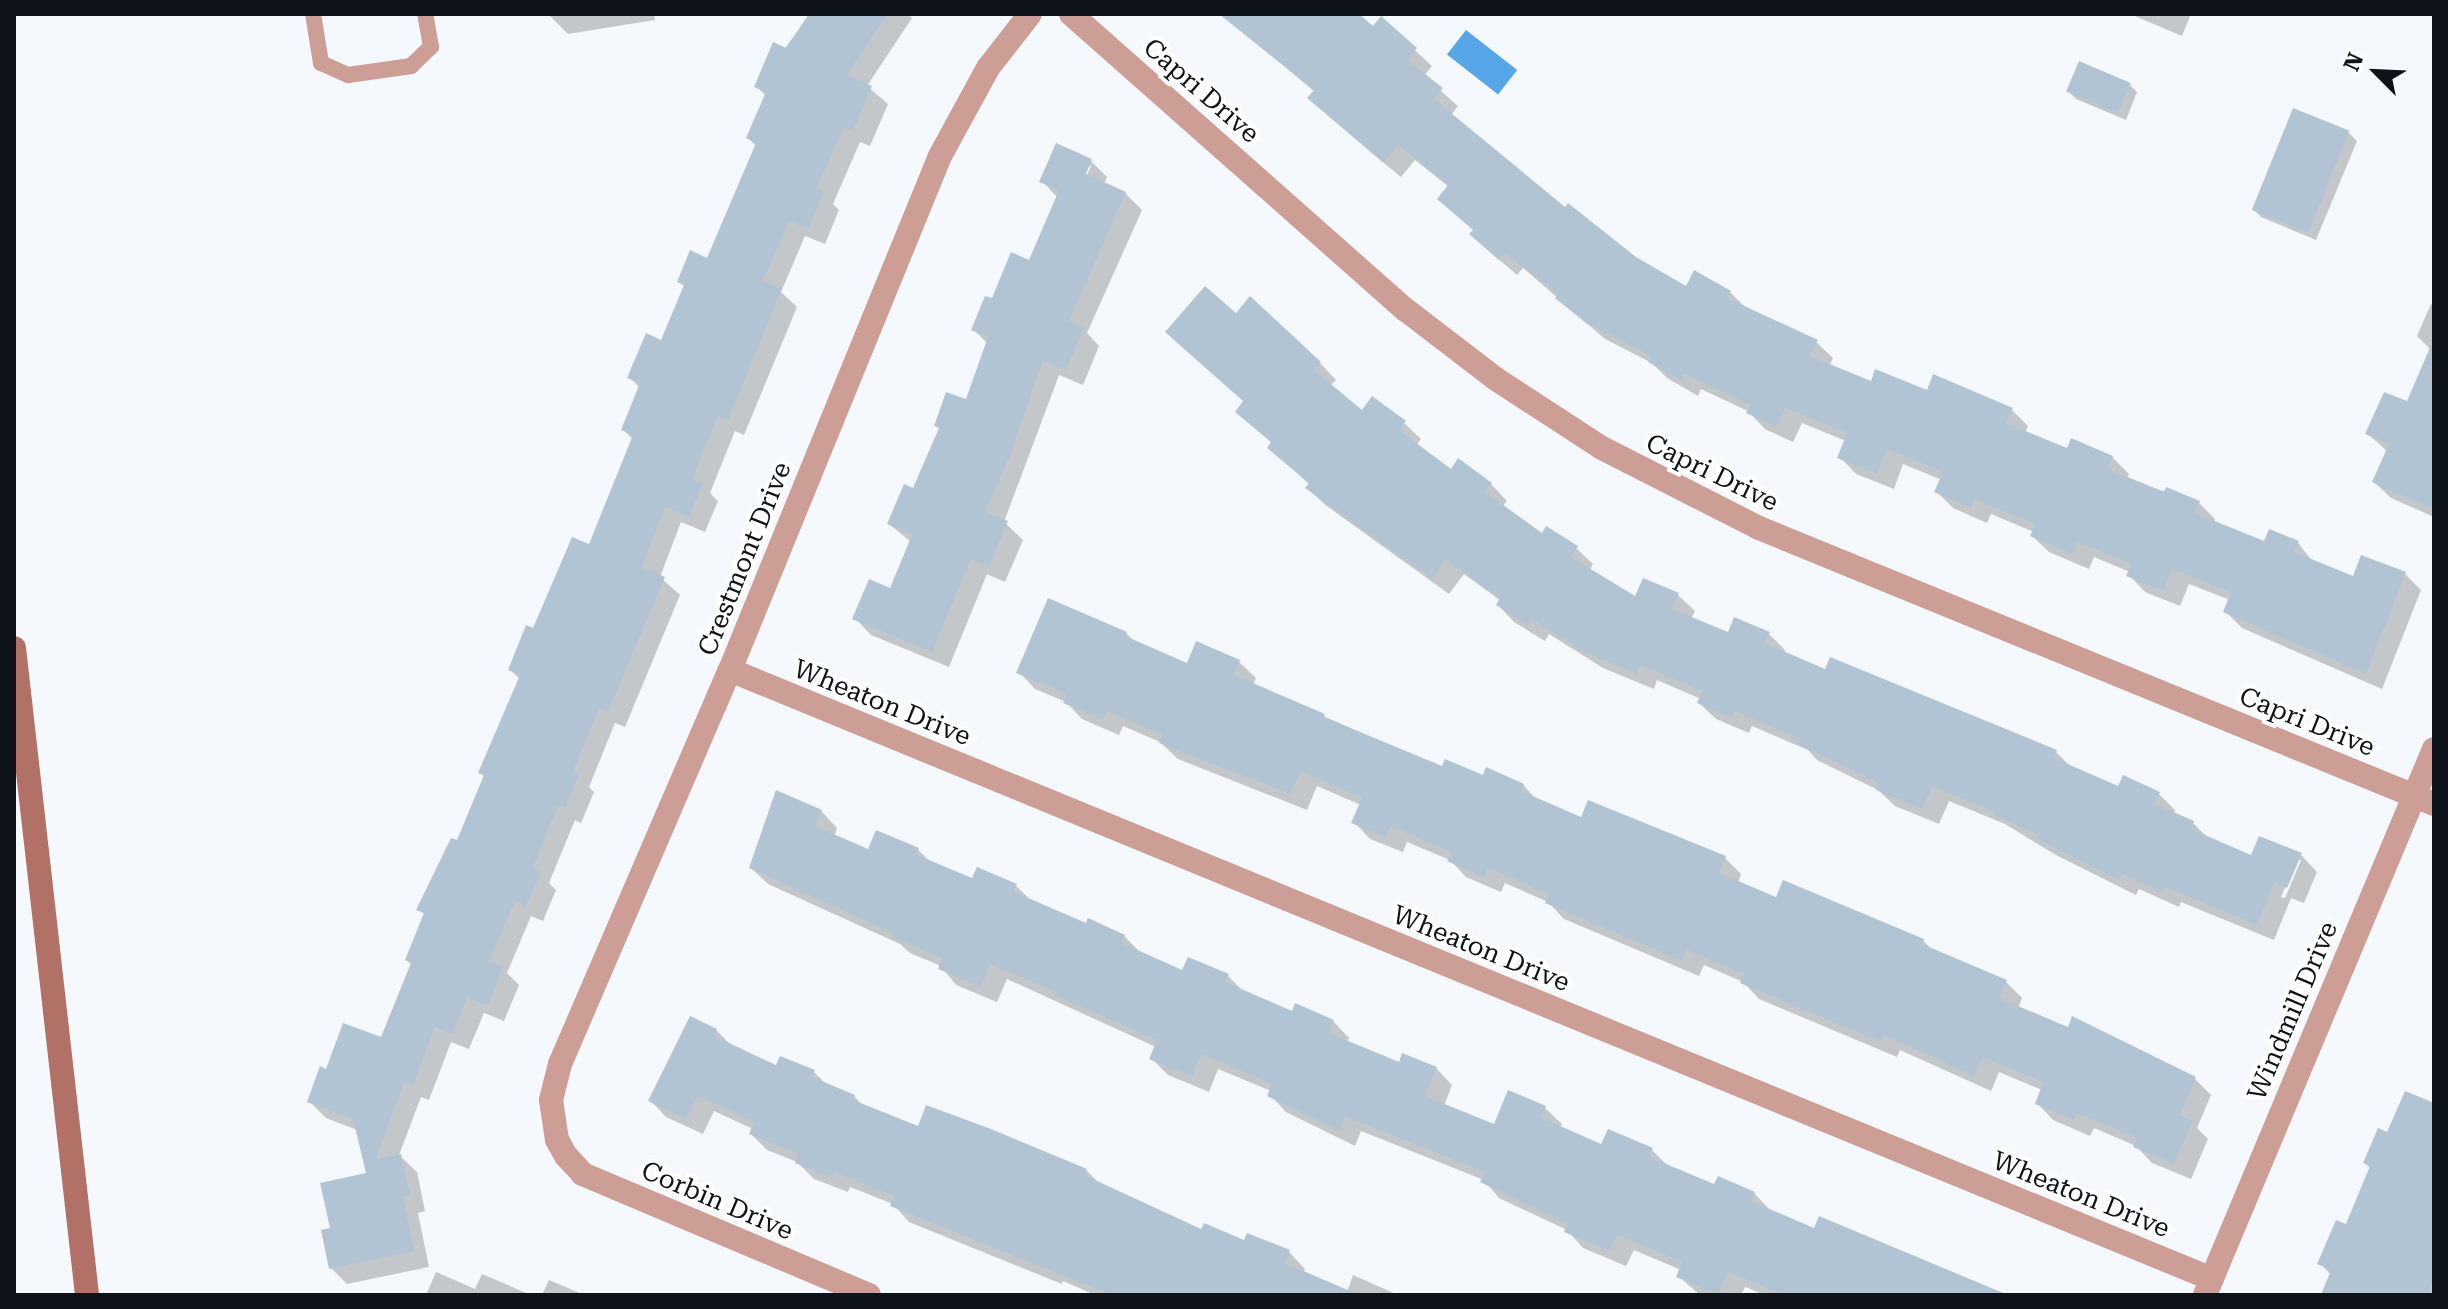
<!DOCTYPE html>
<html>
<head>
<meta charset="utf-8">
<style>
  body { margin:0 }
  #map { position:relative; width:2448px; height:1309px; overflow:hidden; background:#f5f9fd; font-family:"Roboto Serif",serif }
  div>[style] { position:absolute }
  .water>* { inset:0; background:#57a6e8; transform-origin:0 0 }
  .shadow>* { inset:0; background:#0003 }
  .building>* { inset:0; background:#b2c4d4; transform-origin:0 0 }
  .lane>* { height:16px; margin:-8px; padding:0 8px; transform-origin:8px; border-radius:8px; background:#cc9e95 }
  .street>* { height:24px; margin:-12px; padding:0 12px; transform-origin:12px; border-radius:12px; background:#cc9e95 }
  .secondary>* { height:24px; margin:-12px; padding:0 12px; transform-origin:12px; border-radius:12px; background:#b27166 }
  span { translate:-50% -50%; white-space:nowrap; text-align:center; line-height:1.15; -webkit-text-stroke:8px #fff; paint-order:stroke }
  .street-label { font-size:26px; color:#0d1319 }
  .frame { position:absolute; inset:0; border:16px solid #0d1319; pointer-events:none }
  .north { position:absolute; left:2336px; top:32px; width:80px; height:80px; -webkit-text-stroke:6px #fff; paint-order:stroke; rotate:294deg; font-size:22px; font-weight:700; line-height:32px; text-align:center; color:#0d1319 }
  .north::after { content:''; display:block; margin:auto; width:28px; height:36px; background:#0d1319; clip-path:polygon(50% 0,100% 100%,50% 72%,0 100%) }
</style>
</head>
<body>
<div id="map">
  <div class="water">
    <div style="left:1466px;top:30px;width:65px;height:31px;rotate:38deg"></div>
  </div>
  <div class="shadow">
    <div style="clip-path:polygon(548px 14px,654px 14px,655px 20px,568px 34px)"></div>
    <div style="clip-path:polygon(811px 14px,907px 14px,912px 18px,867px 86px,888px 104px,870px 146px,860px 142px,833px 204px,839px 210px,825px 244px,805px 236px,781px 292px,797px 307px,744px 435px,735px 431px,710px 493px,718px 501px,705px 532px,681px 522px,660px 577px,680px 595px,625px 727px,615px 723px,589px 787px,594px 792px,581px 823px,575px 820px,549px 883px,556px 890px,543px 921px,531px 916px,507px 973px,519px 985px,504px 1021px,484px 1013px,469px 1049px,451px 1042px,429px 1100px,421px 1097px,399px 1155px,417px 1172px,425px 1211px,418px 1213px,429px 1267px,347px 1284px,331px 1268px,333px 1229px,368px 1174px,357px 1130px,326px 1118px,309px 1101px,328px 1071px,383px 1040px,412px 965px,407px 960px,425px 915px,419px 909px,458px 843px,485px 777px,480px 772px,520px 679px,510px 670px,590px 547px,633px 440px,623px 429px,640px 388px,629px 377px,662px 342px,686px 288px,679px 281px,708px 260px,756px 146px,748px 138px,766px 96px,756px 86px)"></div>
    <div style="clip-path:polygon(1238px 14px,1356px 14px,1373px 29px,1381px 19px,1432px 66px,1424px 76px,1458px 106px,1451px 115px,1566px 210px,1635px 259px,1687px 288px,1730px 292px,1747px 309px,1816px 342px,1833px 358px,1829px 366px,1872px 384px,2011px 409px,2028px 426px,2025px 433px,2068px 451px,2112px 457px,2129px 474px,2127px 479px,2199px 503px,2215px 519px,2214px 523px,2265px 544px,2298px 543px,2313px 562px,2354px 578px,2405px 574px,2421px 590px,2382px 689px,2242px 628px,2225px 611px,2230px 600px,2189px 584px,2180px 606px,2145px 592px,2129px 575px,2130px 572px,2094px 557px,2089px 569px,2049px 552px,2032px 536px,2034px 532px,1991px 514px,1987px 523px,1953px 508px,1937px 492px,1942px 480px,1903px 464px,1894px 489px,1856px 474px,1840px 457px,1846px 441px,1802px 423px,1793px 442px,1765px 429px,1748px 411px,1701px 389px,1698px 396px,1667px 378px,1652px 363px,1605px 339px,1523px 268px,1517px 275px,1488px 250px,1449px 187px,1415px 160px,1401px 177px,1380px 160px,1326px 114px,1315px 92px,1237px 27px)"></div>
    <div style="clip-path:polygon(2130px 14px,2191px 14px,2182px 36px)"></div>
    <div style="clip-path:polygon(2129px 84px,2137px 92px,2126px 120px,2076px 99px,2068px 91px)"></div>
    <div style="clip-path:polygon(2349px 133px,2357px 141px,2316px 240px,2261px 217px,2253px 209px)"></div>
    <div style="clip-path:polygon(evenodd,1091px 161px,1107px 177px,1104px 184px,1125px 193px,1142px 210px,1087px 333px,1099px 346px,1083px 385px,1059px 375px,1004px 522px,1023px 540px,1005px 582px,987px 574px,949px 667px,871px 635px,855px 618px,891px 591px,911px 542px,889px 524px,914px 491px,940px 429px,936px 425px,968px 401px,988px 344px,973px 329px,993px 301px,1030px 262px,1058px 198px,1042px 181px,1091px 161px,1087px 166px,1091px 166px,1083px 184px,1087px 166px)"></div>
    <div style="clip-path:polygon(2431px 304px,2434px 305px,2434px 517px,2391px 498px,2374px 482px,2388px 452px,2368px 434px,2408px 404px,2431px 350px,2417px 336px)"></div>
    <div style="clip-path:polygon(evenodd,1236px 315px,1320px 363px,1336px 380px,1330px 386px,1362px 413px,1404px 423px,1421px 439px,1416px 446px,1451px 472px,1491px 484px,1507px 501px,1502px 507px,1542px 536px,1576px 548px,1593px 564px,1590px 569px,1636px 599px,1678px 595px,1695px 611px,1691px 619px,1729px 635px,1769px 634px,1785px 650px,1784px 653px,1826px 671px,2056px 752px,2072px 768px,2119px 789px,2159px 794px,2175px 810px,2174px 814px,2193px 823px,2210px 840px,2253px 858px,2301px 855px,2317px 872px,2304px 903px,2291px 898px,2274px 940px,2181px 902px,2179px 907px,2139px 889px,2136px 895px,2056px 855px,2005px 824px,1949px 801px,1939px 824px,1895px 806px,1878px 790px,1817px 760px,1808px 750px,1752px 726px,1749px 733px,1716px 719px,1699px 703px,1701px 699px,1657px 680px,1654px 689px,1603px 668px,1549px 634px,1545px 641px,1514px 622px,1498px 605px,1501px 601px,1464px 574px,1449px 594px,1324px 504px,1308px 488px,1310px 485px,1269px 447px,1273px 444px,1237px 411px,1245px 402px,1236px 315px,2297px 860px,2301px 860px,2285px 898px,2281px 897px,2297px 860px)"></div>
    <div style="clip-path:polygon(1049px 601px,1126px 633px,1136px 643px,1188px 666px,1197px 644px,1239px 662px,1256px 678px,1253px 685px,1443px 769px,1523px 785px,1537px 800px,1582px 819px,1725px 858px,1741px 874px,1738px 883px,1777px 899px,1923px 940px,1933px 951px,2006px 982px,2022px 998px,2018px 1008px,2195px 1079px,2211px 1095px,2197px 1128px,2208px 1139px,2191px 1179px,2152px 1163px,2136px 1146px,2094px 1128px,2090px 1136px,2053px 1120px,2037px 1103px,2042px 1090px,1999px 1072px,1991px 1091px,1900px 1050px,1897px 1057px,1759px 999px,1743px 982px,1704px 965px,1699px 976px,1564px 919px,1548px 902px,1505px 883px,1501px 892px,1466px 877px,1450px 860px,1407px 842px,1403px 852px,1370px 839px,1354px 822px,1361px 805px,1317px 786px,1307px 810px,1178px 759px,1160px 742px,1123px 726px,1119px 735px,1082px 719px,1066px 702px,1035px 689px,1019px 672px)"></div>
    <div style="clip-path:polygon(821px 811px,837px 828px,834px 837px,869px 852px,918px 850px,932px 863px,973px 880px,1016px 886px,1033px 902px,1087px 925px,1124px 936px,1141px 953px,1183px 973px,1228px 976px,1244px 992px,1293px 1013px,1333px 1021px,1349px 1038px,1347px 1043px,1400px 1064px,1436px 1068px,1452px 1085px,1444px 1106px,1495px 1126px,1545px 1108px,1562px 1124px,1560px 1129px,1602px 1147px,1652px 1150px,1668px 1166px,1716px 1187px,1754px 1193px,1770px 1210px,1815px 1231px,1910px 1258px,1912px 1255px,2005px 1295px,1765px 1295px,1745px 1287px,1741px 1295px,1700px 1295px,1678px 1276px,1681px 1270px,1634px 1250px,1626px 1266px,1583px 1248px,1567px 1230px,1499px 1198px,1484px 1180px,1361px 1131px,1355px 1146px,1286px 1112px,1270px 1095px,1271px 1091px,1218px 1069px,1209px 1092px,1168px 1075px,1151px 1058px,1156px 1047px,1007px 979px,997px 1002px,956px 985px,941px 966px,910px 953px,900px 944px,768px 884px,751px 868px)"></div>
    <div style="clip-path:polygon(716px 1030px,734px 1048px,777px 1068px,814px 1072px,827px 1085px,854px 1096px,864px 1107px,919px 1128px,1086px 1170px,1100px 1184px,1202px 1231px,1289px 1252px,1305px 1269px,1303px 1273px,1347px 1292px,1353px 1275px,1398px 1295px,1095px 1295px,1063px 1281px,1062px 1284px,909px 1222px,893px 1204px,850px 1187px,848px 1192px,814px 1179px,797px 1162px,767px 1150px,751px 1134px,753px 1129px,714px 1111px,703px 1134px,666px 1117px,650px 1100px)"></div>
    <div style="clip-path:polygon(2434px 1106px,2434px 1295px,2323px 1295px,2331px 1275px,2320px 1263px,2347px 1227px,2371px 1169px,2365px 1163px,2388px 1134px)"></div>
    <div style="clip-path:polygon(436px 1272px,475px 1289px,482px 1274px,531px 1295px,426px 1295px)"></div>
    <div style="clip-path:polygon(549px 1280px,582px 1294px,583px 1295px,542px 1295px)"></div>
  </div>
  <div class="building">
    <div style="clip-path:polygon(809px 14px,887px 14px,847px 75px,872px 86px,853px 131px,844px 127px,816px 189px,824px 192px,808px 229px,789px 221px,763px 281px,782px 289px,728px 420px,718px 416px,692px 479px,703px 483px,689px 517px,665px 507px,642px 567px,665px 577px,608px 712px,599px 708px,573px 772px,579px 774px,565px 808px,558px 805px,533px 868px,541px 872px,526px 906px,515px 901px,489px 961px,503px 967px,488px 1006px,467px 998px,452px 1034px,435px 1027px,413px 1085px,404px 1082px,376px 1159px,401px 1154px,410px 1195px,403px 1197px,414px 1251px,329px 1269px,321px 1230px,330px 1228px,320px 1183px,366px 1173px,353px 1119px,307px 1102px,320px 1066px,326px 1069px,343px 1023px,381px 1037px,411px 963px,405px 960px,424px 913px,416px 910px,451px 838px,457px 840px,484px 775px,478px 773px,520px 675px,508px 670px,526px 625px,533px 628px,572px 537px,589px 544px,633px 435px,621px 430px,640px 383px,627px 378px,646px 333px,661px 340px,684px 285px,677px 282px,690px 250px,707px 258px,756px 143px,746px 138px,766px 92px,754px 87px,773px 42px,786px 48px)"></div>
    <div style="clip-path:polygon(1219px 14px,1359px 14px,1373px 26px,1381px 16px,1417px 48px,1407px 60px,1443px 88px,1434px 99px,1565px 207px,1568px 203px,1636px 257px,1686px 286px,1694px 270px,1731px 291px,1727px 298px,1818px 340px,1810px 356px,1871px 381px,1875px 369px,1927px 390px,1933px 374px,2013px 408px,2006px 423px,2067px 448px,2071px 438px,2113px 456px,2108px 469px,2164px 492px,2166px 487px,2200px 501px,2195px 513px,2264px 541px,2269px 529px,2299px 541px,2294px 552px,2353px 576px,2361px 555px,2406px 572px,2366px 674px,2223px 612px,2231px 592px,2172px 569px,2163px 591px,2126px 576px,2131px 564px,2078px 542px,2072px 554px,2030px 536px,2035px 524px,1974px 499px,1971px 508px,1934px 492px,1943px 472px,1887px 449px,1877px 474px,1837px 458px,1847px 433px,1785px 408px,1776px 427px,1746px 413px,1750px 405px,1684px 374px,1681px 381px,1648px 362px,1651px 356px,1586px 323px,1555px 298px,1558px 294px,1505px 253px,1499px 260px,1469px 234px,1473px 230px,1437px 199px,1448px 185px,1398px 145px,1384px 162px,1307px 98px,1314px 90px)"></div>
    <div style="left:2079px;top:61px;width:56px;height:33px;rotate:23deg"></div>
    <div style="left:2293px;top:108px;width:61px;height:110px;rotate:22deg"></div>
    <div style="clip-path:polygon(1056px 143px,1092px 159px,1086px 174px,1126px 192px,1069px 321px,1084px 328px,1066px 370px,1043px 360px,1011px 453px,985px 512px,1008px 521px,989px 567px,971px 559px,932px 652px,852px 619px,869px 579px,890px 588px,912px 535px,887px 524px,904px 484px,913px 488px,939px 428px,934px 426px,946px 392px,966px 399px,988px 337px,971px 330px,985px 296px,992px 298px,1011px 252px,1029px 260px,1059px 190px,1039px 182px)"></div>
    <div style="clip-path:polygon(1205px 286px,1236px 313px,1250px 296px,1321px 362px,1314px 370px,1362px 410px,1372px 396px,1406px 421px,1399px 430px,1451px 469px,1458px 458px,1492px 483px,1485px 492px,1542px 533px,1546px 526px,1578px 546px,1571px 557px,1635px 596px,1643px 578px,1679px 593px,1672px 609px,1728px 632px,1734px 617px,1770px 632px,1765px 643px,1825px 669px,1830px 657px,2057px 750px,2054px 758px,2118px 786px,2123px 775px,2160px 792px,2155px 804px,2194px 821px,2191px 829px,2251px 855px,2259px 836px,2302px 853px,2287px 888px,2274px 883px,2257px 925px,2165px 887px,2162px 892px,2122px 874px,2119px 880px,2037px 839px,2039px 835px,1994px 815px,1995px 812px,1932px 786px,1923px 809px,1876px 790px,1879px 783px,1798px 744px,1800px 739px,1735px 711px,1732px 718px,1697px 703px,1702px 691px,1640px 665px,1637px 674px,1584px 652px,1532px 619px,1528px 626px,1496px 605px,1500px 598px,1446px 559px,1432px 579px,1305px 488px,1309px 483px,1267px 448px,1271px 442px,1235px 412px,1243px 401px,1165px 332px)"></div>
    <div style="clip-path:polygon(2434px 338px,2434px 510px,2372px 482px,2389px 444px,2365px 434px,2384px 392px,2407px 401px)"></div>
    <div style="clip-path:polygon(1048px 598px,1127px 632px,1125px 636px,1187px 663px,1196px 641px,1240px 660px,1234px 675px,1325px 714px,1324px 717px,1442px 766px,1445px 759px,1483px 775px,1486px 767px,1524px 784px,1521px 791px,1581px 817px,1588px 800px,1726px 856px,1719px 873px,1776px 897px,1783px 880px,1924px 939px,1922px 944px,2007px 980px,1999px 998px,2068px 1027px,2072px 1016px,2196px 1077px,2180px 1115px,2193px 1121px,2174px 1164px,2133px 1147px,2137px 1138px,2077px 1113px,2074px 1120px,2035px 1104px,2043px 1082px,1982px 1057px,1974px 1076px,1884px 1035px,1881px 1042px,1740px 983px,1744px 974px,1687px 950px,1682px 961px,1545px 903px,1549px 894px,1488px 868px,1484px 877px,1447px 861px,1451px 852px,1390px 826px,1386px 837px,1351px 823px,1362px 798px,1301px 771px,1290px 794px,1159px 743px,1162px 735px,1107px 711px,1103px 720px,1063px 703px,1067px 694px,1016px 673px)"></div>
    <div style="clip-path:polygon(776px 790px,822px 810px,815px 826px,868px 849px,876px 830px,919px 848px,917px 855px,972px 878px,977px 867px,1017px 884px,1014px 892px,1086px 923px,1088px 918px,1125px 935px,1122px 943px,1182px 970px,1188px 957px,1229px 974px,1225px 982px,1292px 1011px,1295px 1003px,1334px 1020px,1329px 1033px,1399px 1062px,1402px 1053px,1437px 1067px,1425px 1096px,1494px 1124px,1508px 1090px,1546px 1106px,1542px 1118px,1601px 1144px,1608px 1129px,1653px 1148px,1649px 1157px,1714px 1184px,1718px 1176px,1755px 1192px,1751px 1201px,1814px 1228px,1819px 1216px,2008px 1295px,1784px 1295px,1728px 1272px,1718px 1294px,1676px 1277px,1682px 1262px,1617px 1235px,1610px 1251px,1564px 1232px,1567px 1224px,1480px 1182px,1485px 1172px,1345px 1116px,1339px 1131px,1267px 1096px,1272px 1084px,1201px 1054px,1192px 1077px,1149px 1059px,1157px 1040px,1054px 995px,1056px 992px,990px 964px,981px 987px,938px 969px,942px 958px,891px 937px,893px 933px,749px 868px)"></div>
    <div style="clip-path:polygon(690px 1016px,717px 1029px,714px 1036px,776px 1065px,780px 1056px,815px 1070px,812px 1077px,855px 1095px,853px 1100px,918px 1126px,926px 1105px,991px 1129px,1087px 1169px,1084px 1175px,1201px 1229px,1204px 1223px,1244px 1240px,1247px 1233px,1290px 1250px,1285px 1263px,1359px 1295px,1112px 1295px,890px 1206px,894px 1196px,834px 1172px,831px 1177px,795px 1163px,798px 1154px,749px 1134px,754px 1122px,697px 1096px,686px 1119px,648px 1101px)"></div>
    <div style="clip-path:polygon(2405px 1091px,2434px 1103px,2434px 1278px,2427px 1295px,2321px 1295px,2331px 1270px,2317px 1264px,2336px 1220px,2346px 1224px,2370px 1166px,2363px 1163px,2378px 1128px,2387px 1132px)"></div>
  </div>
  <div class="lane">
    <div style="left:313px;top:14px;width:50px;rotate:80.7deg"></div>
    <div style="left:321px;top:63px;width:30px;rotate:24deg"></div>
    <div style="left:348px;top:75px;width:64px;rotate:-8.1deg"></div>
    <div style="left:411px;top:66px;width:28px;rotate:-44deg"></div>
    <div style="left:431px;top:47px;width:34px;rotate:-100deg"></div>
  </div>
  <div class="street">
    <div style="left:1071px;top:14px;width:447px;rotate:41.5deg"></div>
    <div style="left:1406px;top:310px;width:113px;rotate:37.5deg"></div>
    <div style="left:1496px;top:379px;width:126px;rotate:33.1deg"></div>
    <div style="left:1602px;top:448px;width:176px;rotate:27deg"></div>
    <div style="left:1759px;top:528px;width:729px;rotate:22.24deg"></div>
    <div style="left:730px;top:670px;width:1602px;rotate:22.34deg"></div>
    <div style="left:869px;top:1295px;width:311px;rotate:-157.1deg"></div>
    <div style="left:583px;top:1174px;width:25px;rotate:-133deg"></div>
    <div style="left:566px;top:1156px;width:18px;rotate:-119deg"></div>
    <div style="left:557px;top:1140px;width:40px;rotate:-98.5deg"></div>
    <div style="left:551px;top:1100px;width:37px;rotate:-76deg"></div>
    <div style="left:560px;top:1064px;width:429px;rotate:-66.7deg"></div>
    <div style="left:730px;top:670px;width:555px;rotate:-67.78deg"></div>
    <div style="left:940px;top:156px;width:100px;rotate:-61.4deg"></div>
    <div style="left:988px;top:68px;width:68px;rotate:-52.1deg"></div>
    <div style="left:2205px;top:1295px;width:592px;rotate:-67.25deg"></div>
  </div>
  <div class="secondary">
    <div style="left:14px;top:648px;width:651px;rotate:83.56deg"></div>
  </div>
  <div class="street-label">
    <span style="left:1201px;top:91px;rotate:41deg">Capri Drive</span>
    <span style="left:1712px;top:473px;rotate:26deg">Capri Drive</span>
    <span style="left:745px;top:559px;rotate:-68deg">Crestmont Drive</span>
    <span style="left:882px;top:703px;rotate:22deg">Wheaton Drive</span>
    <span style="left:2307px;top:722px;rotate:22deg">Capri Drive</span>
    <span style="left:1481px;top:949px;rotate:22deg">Wheaton Drive</span>
    <span style="left:2293px;top:1011px;rotate:-67deg">Windmill Drive</span>
    <span style="left:2081px;top:1195px;rotate:22deg">Wheaton Drive</span>
    <span style="left:717px;top:1201px;rotate:23deg">Corbin Drive</span>
  </div>
  <div class="frame"></div>
  <div class="north">N</div>
</div>
</body>
</html>
